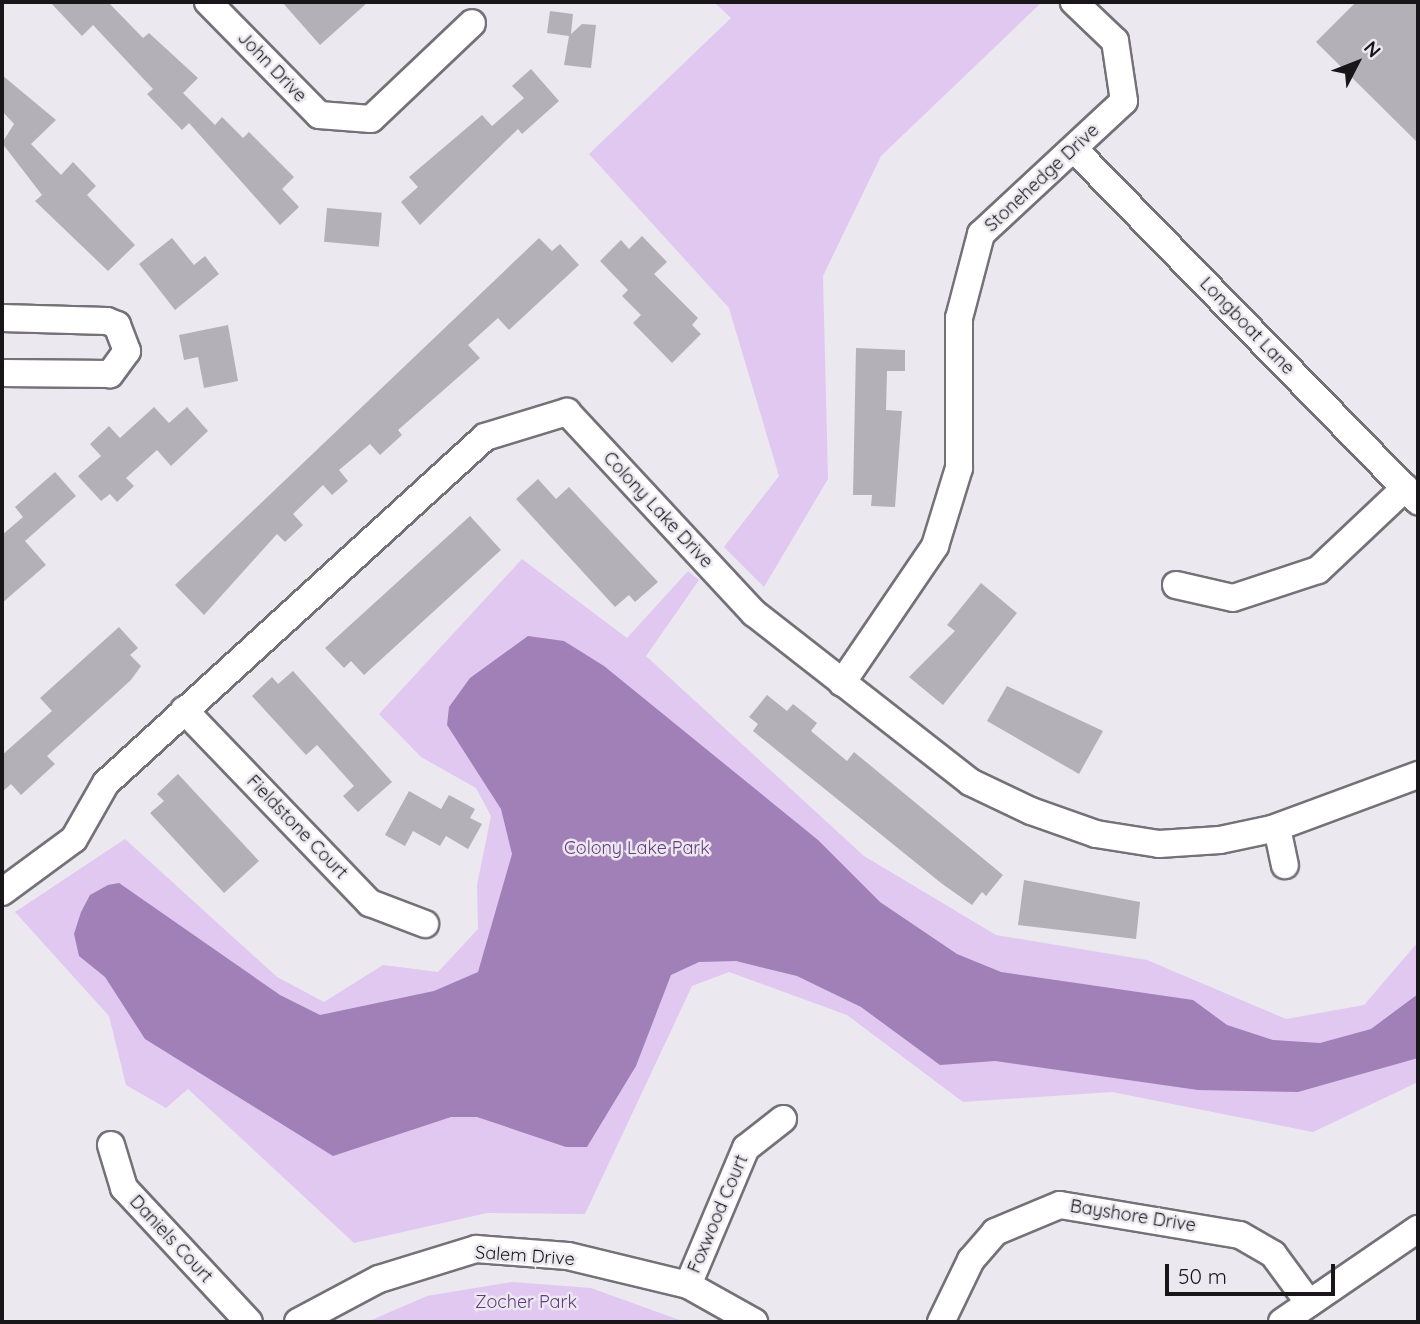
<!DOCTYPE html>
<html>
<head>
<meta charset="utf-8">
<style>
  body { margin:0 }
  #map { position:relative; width:1420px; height:1324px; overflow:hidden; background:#ece8f0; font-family:Quicksand,sans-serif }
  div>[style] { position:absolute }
  .green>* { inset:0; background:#e0c8f1 }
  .water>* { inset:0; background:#a17fb7 }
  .building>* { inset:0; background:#b4b0b7; transform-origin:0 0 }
  .roads { filter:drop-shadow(2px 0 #757178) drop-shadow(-2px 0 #757178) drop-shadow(0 2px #757178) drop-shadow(0 -2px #757178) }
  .minor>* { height:26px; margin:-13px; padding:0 13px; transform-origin:13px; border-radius:13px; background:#fff }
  span { translate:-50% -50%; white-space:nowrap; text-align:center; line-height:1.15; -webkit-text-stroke:5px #ece8f0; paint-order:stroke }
  .street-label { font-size:18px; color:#181619 }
  .park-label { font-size:18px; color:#663b81 }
  .frame { position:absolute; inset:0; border:4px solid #181619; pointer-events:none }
  .north { position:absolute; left:1322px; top:28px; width:70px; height:70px; -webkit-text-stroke:5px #ece8f0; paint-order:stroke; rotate:48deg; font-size:19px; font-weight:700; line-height:28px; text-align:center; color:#181619 }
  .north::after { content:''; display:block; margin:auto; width:24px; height:32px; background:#181619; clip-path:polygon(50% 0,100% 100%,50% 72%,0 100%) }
  .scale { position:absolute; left:1165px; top:1264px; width:170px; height:32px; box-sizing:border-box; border:4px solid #181619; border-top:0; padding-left:9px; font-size:21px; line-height:24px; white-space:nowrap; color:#181619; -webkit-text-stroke:5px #ece8f0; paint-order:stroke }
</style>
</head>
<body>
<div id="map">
  <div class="green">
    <div style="clip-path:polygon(714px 2px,1042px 2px,881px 156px,823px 276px,828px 479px,764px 587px,724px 547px,779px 476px,729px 308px,589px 154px,731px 18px)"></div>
    <div style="clip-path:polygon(522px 559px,627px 638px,688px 571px,699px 580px,646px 656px,864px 856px,996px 935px,1147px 960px,1286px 1019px,1364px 1005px,1418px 942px,1418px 1082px,1313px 1132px,1112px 1092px,963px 1102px,847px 1015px,729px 972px,692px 986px,585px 1214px,487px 1213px,354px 1243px,188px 1089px,166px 1108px,126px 1085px,109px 1016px,15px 912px,125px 839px,277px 977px,324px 1002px,383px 965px,438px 972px,478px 929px,477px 885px,491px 816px,476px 788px,421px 757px,379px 714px)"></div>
    <div style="clip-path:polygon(512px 1282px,591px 1288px,685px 1322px,367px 1322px,427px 1296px)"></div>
  </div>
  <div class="water">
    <div style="clip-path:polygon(528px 636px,564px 641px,604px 666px,818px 840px,880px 902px,957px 954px,1001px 972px,1193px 1000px,1227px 1025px,1273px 1040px,1320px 1043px,1371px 1029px,1418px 994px,1418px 1058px,1298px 1092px,1198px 1090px,995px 1061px,940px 1065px,861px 1007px,797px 976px,736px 961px,699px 962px,671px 975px,636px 1066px,587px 1147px,566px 1147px,477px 1117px,451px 1117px,333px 1156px,145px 1039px,105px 977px,79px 956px,74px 934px,81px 912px,90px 895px,108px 885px,119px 883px,280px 995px,320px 1015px,434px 991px,478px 972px,512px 854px,501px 809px,447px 725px,449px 707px,470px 678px)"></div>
  </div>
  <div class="building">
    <div style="clip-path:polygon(50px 2px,108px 2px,143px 38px,149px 33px,198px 78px,183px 93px,215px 125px,222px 117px,243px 138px,249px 132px,294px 177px,282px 189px,299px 207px,280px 225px,189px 123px,182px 130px,147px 94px,153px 89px,93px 25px,82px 36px)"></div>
    <div style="clip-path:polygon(282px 2px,368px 2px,320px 45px)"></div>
    <div style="clip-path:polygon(1356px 2px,1418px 2px,1418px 143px,1316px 42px)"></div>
    <div style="clip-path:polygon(550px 11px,573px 14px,571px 34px,582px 24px,596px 25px,591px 68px,564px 65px,569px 36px,547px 33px)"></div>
    <div style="clip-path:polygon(531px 69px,559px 101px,522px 134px,518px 129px,420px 225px,401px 202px,418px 187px,409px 177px,482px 115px,492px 126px,524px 98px,512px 86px)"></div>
    <div style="clip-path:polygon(2px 75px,56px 120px,31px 144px,61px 175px,73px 162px,96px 186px,87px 195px,135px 245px,108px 271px,35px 201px,42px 195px,2px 143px,14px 124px,2px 111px)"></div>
    <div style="left:327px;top:208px;width:55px;height:34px;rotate:5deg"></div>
    <div style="clip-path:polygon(642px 236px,667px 262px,654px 274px,698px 318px,692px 325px,701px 334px,672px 363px,633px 323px,641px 315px,622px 296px,628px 290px,600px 261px,621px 240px,629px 249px)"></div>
    <div style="clip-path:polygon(172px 238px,194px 265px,205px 256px,219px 274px,175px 310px,139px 264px)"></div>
    <div style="clip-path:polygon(539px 238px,552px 251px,560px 244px,579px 265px,509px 330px,498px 318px,468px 345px,480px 358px,398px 430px,402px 435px,380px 455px,370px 444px,339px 470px,348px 481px,332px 495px,323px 485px,293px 514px,303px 525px,285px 542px,277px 534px,204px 615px,175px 585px)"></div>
    <div style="clip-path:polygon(228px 325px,238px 381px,204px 388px,198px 357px,184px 360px,179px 335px)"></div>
    <div style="clip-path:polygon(856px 348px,905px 350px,905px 371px,887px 371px,886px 410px,902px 411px,895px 507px,871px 506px,872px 495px,853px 495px)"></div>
    <div style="clip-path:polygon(154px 407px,169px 423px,187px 407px,208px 431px,171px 466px,157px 450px,126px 478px,134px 486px,117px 502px,110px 494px,101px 501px,78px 476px,101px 456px,90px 444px,109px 426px,120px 438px)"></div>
    <div style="clip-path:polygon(55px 472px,76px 496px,25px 541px,46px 565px,2px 603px,2px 535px,23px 517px,15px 507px)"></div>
    <div style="clip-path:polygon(538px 479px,556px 499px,569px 487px,658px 582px,635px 602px,629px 595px,615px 607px,516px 499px)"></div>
    <div style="clip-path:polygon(470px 516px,501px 550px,364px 675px,351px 661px,344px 668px,325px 648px)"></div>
    <div style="clip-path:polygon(981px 583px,1017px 613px,943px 705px,909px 677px,955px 631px,947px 625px)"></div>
    <div style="clip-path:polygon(119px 627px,138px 648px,130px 655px,141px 666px,131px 680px,47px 756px,55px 764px,21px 795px,11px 784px,2px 792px,2px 755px,52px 711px,40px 698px)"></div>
    <div style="clip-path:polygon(293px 671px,392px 782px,358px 812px,343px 796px,354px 786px,317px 745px,306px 755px,252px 696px,272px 677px,278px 684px)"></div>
    <div style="clip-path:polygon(1007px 686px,1103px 731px,1079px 774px,987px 721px)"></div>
    <div style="clip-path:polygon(767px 695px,787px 711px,793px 704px,817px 723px,811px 731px,847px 761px,854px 752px,1003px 875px,986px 896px,982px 892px,972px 905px,941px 883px,753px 731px,758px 724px,749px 717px)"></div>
    <div style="clip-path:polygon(178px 774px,259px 861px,224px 893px,150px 813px,164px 801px,157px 794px)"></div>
    <div style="clip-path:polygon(409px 791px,441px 809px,449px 795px,475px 809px,470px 818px,482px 824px,468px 849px,446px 836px,440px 846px,413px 831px,405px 846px,385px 835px)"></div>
    <div style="clip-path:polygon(1024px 880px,1140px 902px,1136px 939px,1018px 925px)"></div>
  </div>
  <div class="roads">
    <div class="minor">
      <div style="left:208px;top:2px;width:158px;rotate:45.5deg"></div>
      <div style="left:319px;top:115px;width:52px;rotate:4.4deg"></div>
      <div style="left:371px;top:119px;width:139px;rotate:-43.5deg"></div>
      <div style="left:1075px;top:150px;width:491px;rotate:45.7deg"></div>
      <div style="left:2px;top:318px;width:105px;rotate:1.6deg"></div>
      <div style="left:107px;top:321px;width:11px;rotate:22deg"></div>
      <div style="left:117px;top:325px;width:28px;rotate:69deg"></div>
      <div style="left:127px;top:351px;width:29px;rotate:126deg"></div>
      <div style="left:110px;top:374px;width:108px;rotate:-179.5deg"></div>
      <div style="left:1176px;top:585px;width:58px;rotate:12.8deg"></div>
      <div style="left:1233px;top:598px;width:89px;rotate:-18.2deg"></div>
      <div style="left:1318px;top:570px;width:120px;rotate:-43.3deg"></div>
      <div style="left:842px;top:683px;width:166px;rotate:-55.8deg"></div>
      <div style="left:935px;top:546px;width:82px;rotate:-72.9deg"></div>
      <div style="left:959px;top:468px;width:150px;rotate:-90deg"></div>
      <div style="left:959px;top:318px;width:87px;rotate:-75.3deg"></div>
      <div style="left:981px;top:234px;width:195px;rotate:-42.9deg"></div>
      <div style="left:1124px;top:101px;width:61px;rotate:-98.5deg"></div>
      <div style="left:1115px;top:41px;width:57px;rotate:-136.4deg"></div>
      <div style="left:184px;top:710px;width:268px;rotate:46.1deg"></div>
      <div style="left:370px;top:903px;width:59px;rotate:20.9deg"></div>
      <div style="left:1277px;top:828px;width:38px;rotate:78deg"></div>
      <div style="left:2px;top:892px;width:89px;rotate:-36.4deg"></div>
      <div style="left:74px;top:839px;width:64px;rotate:-60.3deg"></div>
      <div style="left:106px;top:783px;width:513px;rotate:-42.39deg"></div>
      <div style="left:485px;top:437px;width:86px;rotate:-17deg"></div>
      <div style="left:567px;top:412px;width:275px;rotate:47.1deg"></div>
      <div style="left:754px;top:613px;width:274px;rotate:38deg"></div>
      <div style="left:970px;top:782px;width:68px;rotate:25.4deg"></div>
      <div style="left:1031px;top:811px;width:69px;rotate:19.5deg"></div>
      <div style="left:1096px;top:834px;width:64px;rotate:9deg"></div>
      <div style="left:1159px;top:844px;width:61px;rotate:-3.8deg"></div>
      <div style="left:1220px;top:840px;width:53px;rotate:-11.9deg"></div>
      <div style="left:1272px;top:829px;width:156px;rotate:-20.3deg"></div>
      <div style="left:111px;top:1145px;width:45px;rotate:73.2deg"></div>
      <div style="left:124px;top:1188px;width:183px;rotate:47deg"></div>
      <div style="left:688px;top:1285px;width:149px;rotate:-67.1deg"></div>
      <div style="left:746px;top:1148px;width:47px;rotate:-38.1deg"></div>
      <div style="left:298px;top:1322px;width:92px;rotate:-28deg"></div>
      <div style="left:379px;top:1279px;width:102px;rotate:-17.2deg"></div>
      <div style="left:476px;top:1249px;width:92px;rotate:4.4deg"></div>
      <div style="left:568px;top:1256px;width:123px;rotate:13.6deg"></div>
      <div style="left:688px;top:1285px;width:76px;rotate:29.3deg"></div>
      <div style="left:941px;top:1322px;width:69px;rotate:-64.2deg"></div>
      <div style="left:971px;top:1260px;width:37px;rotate:-49deg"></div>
      <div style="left:995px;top:1232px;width:70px;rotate:-22.6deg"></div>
      <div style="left:1060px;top:1205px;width:182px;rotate:9.5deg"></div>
      <div style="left:1240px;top:1235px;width:38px;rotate:30deg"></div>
      <div style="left:1273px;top:1254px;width:61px;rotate:53.7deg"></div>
      <div style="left:1282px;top:1322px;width:165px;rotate:-34.4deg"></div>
    </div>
  </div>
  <div class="street-label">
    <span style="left:272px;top:67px;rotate:46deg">John Drive</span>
    <span style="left:1042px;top:178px;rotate:-43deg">Stonehedge Drive</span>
    <span style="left:1247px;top:326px;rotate:46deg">Longboat Lane</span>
    <span style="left:658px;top:510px;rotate:47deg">Colony Lake Drive</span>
    <span style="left:297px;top:827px;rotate:46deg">Fieldstone Court</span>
    <span style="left:718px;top:1214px;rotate:-67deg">Foxwood Court</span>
    <span style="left:1133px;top:1216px;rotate:9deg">Bayshore Drive</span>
    <span style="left:171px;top:1239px;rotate:47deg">Daniels Court</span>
    <span style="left:525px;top:1256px;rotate:4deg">Salem Drive</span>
  </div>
  <div class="park-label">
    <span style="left:637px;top:848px">Colony Lake Park</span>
    <span style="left:526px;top:1302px">Zocher Park</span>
  </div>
  <div class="frame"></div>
  <div class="north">N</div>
  <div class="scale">50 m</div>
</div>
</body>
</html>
